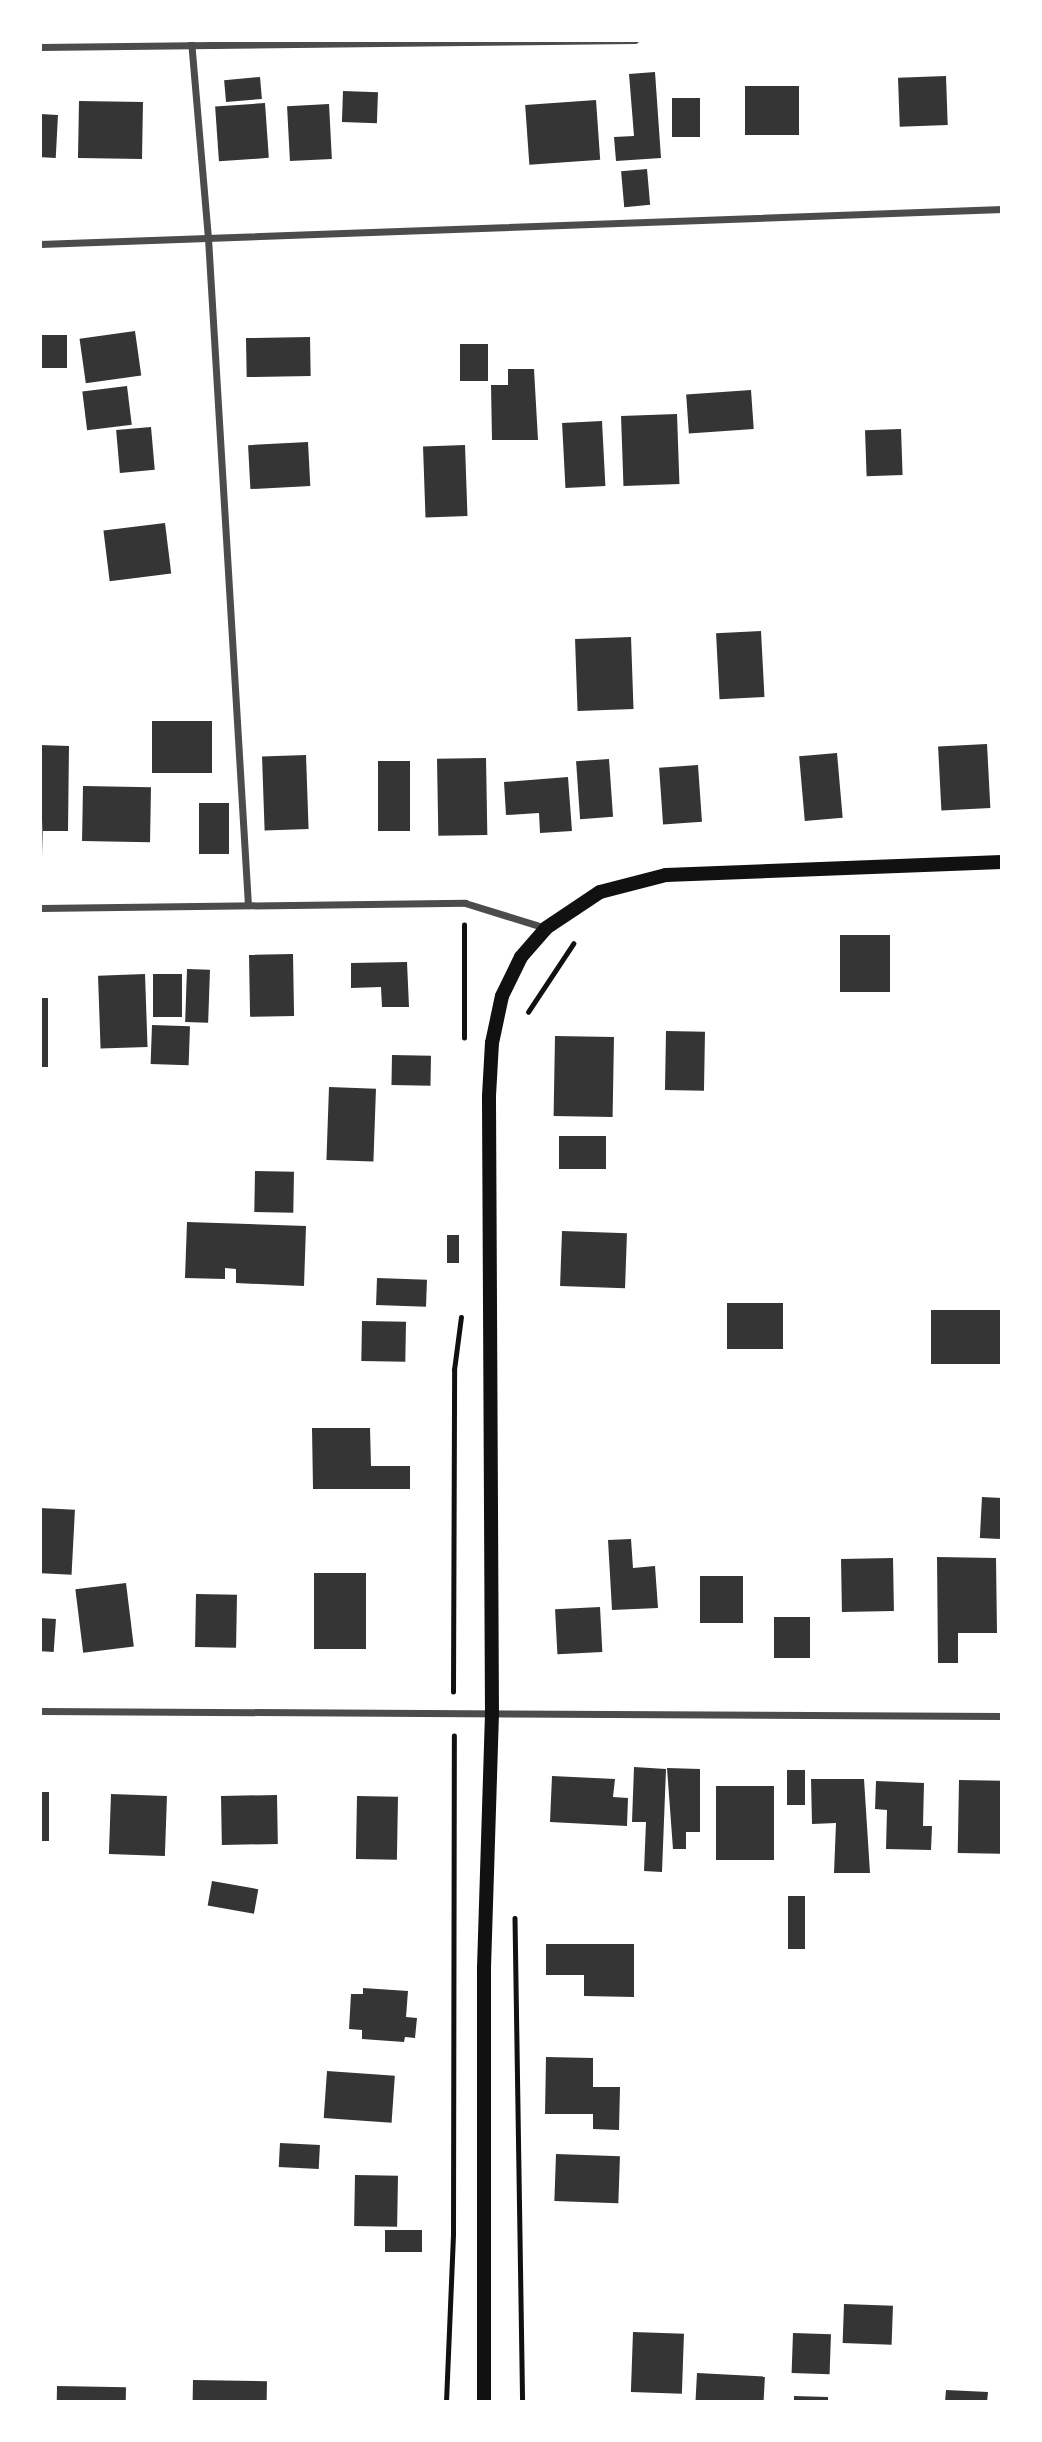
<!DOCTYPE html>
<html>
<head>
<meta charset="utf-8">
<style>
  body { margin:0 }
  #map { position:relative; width:1042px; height:2442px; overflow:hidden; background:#fff; font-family:Rubik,sans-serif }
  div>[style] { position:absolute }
  .building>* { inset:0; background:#353535; transform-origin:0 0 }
  .path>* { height:4.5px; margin:-2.25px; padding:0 2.25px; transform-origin:2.25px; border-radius:2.25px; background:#111 }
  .minor>* { height:7px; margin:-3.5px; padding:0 3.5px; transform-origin:3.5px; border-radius:3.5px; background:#4c4c4c }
  .secondary>* { height:14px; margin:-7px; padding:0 7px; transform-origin:7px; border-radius:7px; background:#111 }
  span { translate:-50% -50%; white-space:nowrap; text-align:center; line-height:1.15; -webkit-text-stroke:5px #fff; paint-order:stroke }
  .frame { position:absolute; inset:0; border:42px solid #fff; pointer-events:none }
</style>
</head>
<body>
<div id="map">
  <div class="building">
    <div style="clip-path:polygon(655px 72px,661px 158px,616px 161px,614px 137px,634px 136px,629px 74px)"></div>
    <div style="left:946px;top:76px;width:49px;height:48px;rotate:88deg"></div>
    <div style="left:260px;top:77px;width:22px;height:36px;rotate:85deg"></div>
    <div style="left:745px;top:86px;width:54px;height:49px"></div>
    <div style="left:343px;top:91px;width:35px;height:31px;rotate:2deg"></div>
    <div style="left:700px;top:98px;width:39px;height:28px;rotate:90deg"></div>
    <div style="left:596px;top:100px;width:60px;height:71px;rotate:86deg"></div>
    <div style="left:79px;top:101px;width:64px;height:57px;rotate:1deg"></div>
    <div style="left:265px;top:103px;width:55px;height:50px;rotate:86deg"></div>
    <div style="left:329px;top:104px;width:55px;height:42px;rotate:87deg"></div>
    <div style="left:40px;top:114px;width:18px;height:43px;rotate:3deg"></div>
    <div style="left:647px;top:169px;width:36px;height:26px;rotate:85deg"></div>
    <div style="left:135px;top:331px;width:45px;height:56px;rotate:82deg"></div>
    <div style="left:67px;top:335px;width:33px;height:27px;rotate:90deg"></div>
    <div style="left:310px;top:337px;width:39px;height:64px;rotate:89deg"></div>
    <div style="left:460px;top:344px;width:28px;height:37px"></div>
    <div style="clip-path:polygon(508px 369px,534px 369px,538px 440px,492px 440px,491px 385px,508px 385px)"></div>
    <div style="left:127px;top:386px;width:39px;height:45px;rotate:83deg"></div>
    <div style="left:751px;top:390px;width:39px;height:65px;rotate:86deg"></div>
    <div style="left:677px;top:414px;width:70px;height:56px;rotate:88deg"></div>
    <div style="left:602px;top:421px;width:65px;height:40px;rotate:87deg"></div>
    <div style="left:151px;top:427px;width:43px;height:35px;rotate:85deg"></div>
    <div style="left:901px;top:429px;width:46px;height:36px;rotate:88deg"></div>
    <div style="left:308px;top:442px;width:44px;height:60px;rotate:87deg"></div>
    <div style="left:465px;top:445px;width:71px;height:42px;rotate:88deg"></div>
    <div style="left:165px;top:523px;width:51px;height:62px;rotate:83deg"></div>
    <div style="left:761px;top:631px;width:66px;height:45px;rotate:87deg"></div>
    <div style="left:631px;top:637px;width:72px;height:56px;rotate:88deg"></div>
    <div style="left:152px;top:721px;width:60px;height:52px"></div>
    <div style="left:987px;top:744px;width:64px;height:49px;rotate:87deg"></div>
    <div style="clip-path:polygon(40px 745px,69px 746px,68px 831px,43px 831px,43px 856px)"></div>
    <div style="left:837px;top:753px;width:65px;height:38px;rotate:85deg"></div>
    <div style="left:306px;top:755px;width:74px;height:44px;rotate:88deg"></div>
    <div style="left:486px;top:758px;width:77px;height:49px;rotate:89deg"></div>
    <div style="left:609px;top:759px;width:58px;height:33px;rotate:86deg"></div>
    <div style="left:378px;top:761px;width:32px;height:70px"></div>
    <div style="left:698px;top:765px;width:57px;height:39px;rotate:86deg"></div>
    <div style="clip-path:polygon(568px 777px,572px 831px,540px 833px,539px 813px,506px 815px,504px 782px)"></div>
    <div style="left:83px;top:786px;width:68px;height:55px;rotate:1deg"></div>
    <div style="left:199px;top:803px;width:30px;height:51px"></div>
    <div style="left:840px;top:935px;width:50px;height:57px"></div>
    <div style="left:293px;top:954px;width:62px;height:44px;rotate:89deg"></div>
    <div style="clip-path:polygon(407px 962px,409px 1007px,382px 1007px,381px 987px,351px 988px,351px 963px)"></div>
    <div style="left:187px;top:969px;width:23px;height:53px;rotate:2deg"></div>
    <div style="left:145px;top:974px;width:73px;height:47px;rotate:88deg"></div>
    <div style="left:153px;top:974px;width:29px;height:43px"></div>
    <div style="left:40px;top:998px;width:8px;height:69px"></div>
    <div style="left:152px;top:1025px;width:38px;height:39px;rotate:2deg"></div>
    <div style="left:666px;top:1031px;width:39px;height:59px;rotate:1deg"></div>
    <div style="left:555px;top:1036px;width:59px;height:80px;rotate:1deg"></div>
    <div style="left:392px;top:1055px;width:39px;height:30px;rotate:1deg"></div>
    <div style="left:329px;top:1087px;width:47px;height:73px;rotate:2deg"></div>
    <div style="left:559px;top:1136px;width:47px;height:33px"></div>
    <div style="left:255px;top:1171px;width:39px;height:41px;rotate:1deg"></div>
    <div style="clip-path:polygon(187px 1222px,306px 1226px,304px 1286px,236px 1283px,236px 1269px,225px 1268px,225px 1279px,185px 1278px)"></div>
    <div style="left:562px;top:1231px;width:65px;height:55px;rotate:2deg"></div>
    <div style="left:447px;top:1235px;width:12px;height:28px"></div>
    <div style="left:377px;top:1278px;width:50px;height:27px;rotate:2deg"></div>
    <div style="left:727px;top:1303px;width:56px;height:46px"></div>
    <div style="left:931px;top:1310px;width:71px;height:54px"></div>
    <div style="left:362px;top:1321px;width:44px;height:40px;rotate:1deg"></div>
    <div style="clip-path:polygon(312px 1428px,370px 1428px,371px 1466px,410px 1466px,410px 1489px,313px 1489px)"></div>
    <div style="left:982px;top:1497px;width:20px;height:41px;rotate:3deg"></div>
    <div style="left:40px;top:1508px;width:35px;height:65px;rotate:3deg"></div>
    <div style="clip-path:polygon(631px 1539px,633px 1568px,655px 1566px,658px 1608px,612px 1610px,608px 1540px)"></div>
    <div style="clip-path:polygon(937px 1557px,996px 1558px,997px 1633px,958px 1633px,958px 1663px,938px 1663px)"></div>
    <div style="left:893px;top:1558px;width:53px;height:52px;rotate:89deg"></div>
    <div style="left:314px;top:1573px;width:52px;height:76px"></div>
    <div style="left:743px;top:1576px;width:47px;height:43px;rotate:90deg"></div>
    <div style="left:126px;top:1583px;width:64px;height:51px;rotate:83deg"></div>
    <div style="left:196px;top:1594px;width:41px;height:53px;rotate:1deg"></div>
    <div style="left:600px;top:1607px;width:45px;height:45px;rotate:87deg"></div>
    <div style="left:774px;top:1617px;width:36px;height:41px"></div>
    <div style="left:40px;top:1618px;width:16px;height:33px;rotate:4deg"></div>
    <div style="clip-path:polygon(634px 1767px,666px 1769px,662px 1872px,644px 1871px,646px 1822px,632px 1822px)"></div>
    <div style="clip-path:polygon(667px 1768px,700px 1769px,700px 1832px,686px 1832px,686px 1849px,673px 1849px)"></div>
    <div style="left:787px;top:1770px;width:18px;height:35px"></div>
    <div style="clip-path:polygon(552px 1776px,615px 1779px,613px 1797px,628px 1798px,627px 1826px,550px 1822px)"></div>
    <div style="clip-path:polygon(811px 1779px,864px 1779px,870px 1873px,834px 1873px,836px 1823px,812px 1824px)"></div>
    <div style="left:959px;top:1780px;width:43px;height:73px;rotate:1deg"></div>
    <div style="clip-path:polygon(876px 1781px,924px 1783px,923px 1826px,932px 1826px,931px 1850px,886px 1849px,887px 1810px,875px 1809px)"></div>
    <div style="left:716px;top:1786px;width:58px;height:74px"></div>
    <div style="left:40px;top:1792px;width:9px;height:49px"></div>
    <div style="left:111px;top:1794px;width:56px;height:60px;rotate:2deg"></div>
    <div style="left:277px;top:1795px;width:49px;height:56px;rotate:89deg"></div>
    <div style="left:357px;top:1796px;width:41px;height:63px;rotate:1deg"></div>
    <div style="left:212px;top:1881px;width:47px;height:25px;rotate:10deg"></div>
    <div style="left:788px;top:1896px;width:17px;height:53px"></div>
    <div style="clip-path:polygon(546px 1944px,634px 1944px,634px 1997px,584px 1996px,584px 1975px,546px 1975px)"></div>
    <div style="clip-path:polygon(363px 1988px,408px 1991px,406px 2017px,417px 2018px,415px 2038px,405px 2037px,404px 2042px,362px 2039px,362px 2030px,349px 2029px,351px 1994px,363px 1994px)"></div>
    <div style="clip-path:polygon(546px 2057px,593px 2058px,593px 2087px,620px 2087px,619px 2130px,593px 2129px,593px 2114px,545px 2114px)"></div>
    <div style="left:327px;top:2071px;width:68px;height:47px;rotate:4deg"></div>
    <div style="left:280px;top:2143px;width:40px;height:24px;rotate:3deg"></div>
    <div style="left:556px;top:2154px;width:64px;height:47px;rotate:2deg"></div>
    <div style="left:355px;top:2175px;width:43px;height:51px;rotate:1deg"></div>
    <div style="left:385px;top:2230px;width:37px;height:22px"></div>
    <div style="left:844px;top:2304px;width:49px;height:39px;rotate:2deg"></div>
    <div style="left:633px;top:2332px;width:51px;height:60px;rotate:2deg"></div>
    <div style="left:793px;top:2333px;width:38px;height:40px;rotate:2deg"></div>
    <div style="left:697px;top:2373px;width:68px;height:29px;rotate:3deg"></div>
    <div style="left:193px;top:2380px;width:74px;height:22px;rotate:1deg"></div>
    <div style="left:57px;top:2386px;width:69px;height:16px;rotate:1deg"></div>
    <div style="clip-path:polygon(946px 2390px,988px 2392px,987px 2402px,945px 2402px)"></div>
    <div style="clip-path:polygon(794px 2396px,828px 2397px,828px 2402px,794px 2402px)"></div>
  </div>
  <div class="path">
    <div style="left:528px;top:1012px;width:82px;rotate:-56.5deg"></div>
    <div style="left:464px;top:1038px;width:113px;rotate:-90deg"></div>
    <div style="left:453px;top:1692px;width:322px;rotate:-89.8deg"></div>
    <div style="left:454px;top:1370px;width:53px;rotate:-82.5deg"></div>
    <div style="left:515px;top:1918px;width:484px;rotate:89.1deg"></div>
    <div style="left:446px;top:2402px;width:168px;rotate:-87.6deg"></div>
    <div style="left:453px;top:2234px;width:498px;rotate:-89.9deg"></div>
  </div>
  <div class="minor">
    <div style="left:191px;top:40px;width:199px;rotate:85.1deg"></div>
    <div style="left:208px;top:238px;width:668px;rotate:86.57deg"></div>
    <div style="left:40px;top:47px;width:595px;rotate:-0.67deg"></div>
    <div style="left:40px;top:244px;width:963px;rotate:-2.08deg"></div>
    <div style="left:40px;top:908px;width:425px;rotate:-0.7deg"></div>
    <div style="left:465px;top:903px;width:85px;rotate:17.2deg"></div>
    <div style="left:40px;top:1711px;width:962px;rotate:0.3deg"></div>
  </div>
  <div class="secondary">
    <div style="left:484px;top:2402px;width:434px;rotate:-90deg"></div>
    <div style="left:484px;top:1968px;width:253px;rotate:-88.2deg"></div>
    <div style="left:492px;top:1715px;width:619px;rotate:-90.28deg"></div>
    <div style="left:489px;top:1096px;width:53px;rotate:-86.8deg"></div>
    <div style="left:492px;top:1043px;width:48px;rotate:-78deg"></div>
    <div style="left:502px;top:996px;width:43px;rotate:-64deg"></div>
    <div style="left:521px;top:957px;width:38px;rotate:-49deg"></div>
    <div style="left:546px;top:928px;width:65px;rotate:-33.7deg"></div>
    <div style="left:600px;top:892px;width:68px;rotate:-14.4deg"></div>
    <div style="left:666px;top:875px;width:336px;rotate:-2.2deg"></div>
  </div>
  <div class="frame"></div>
</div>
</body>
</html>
